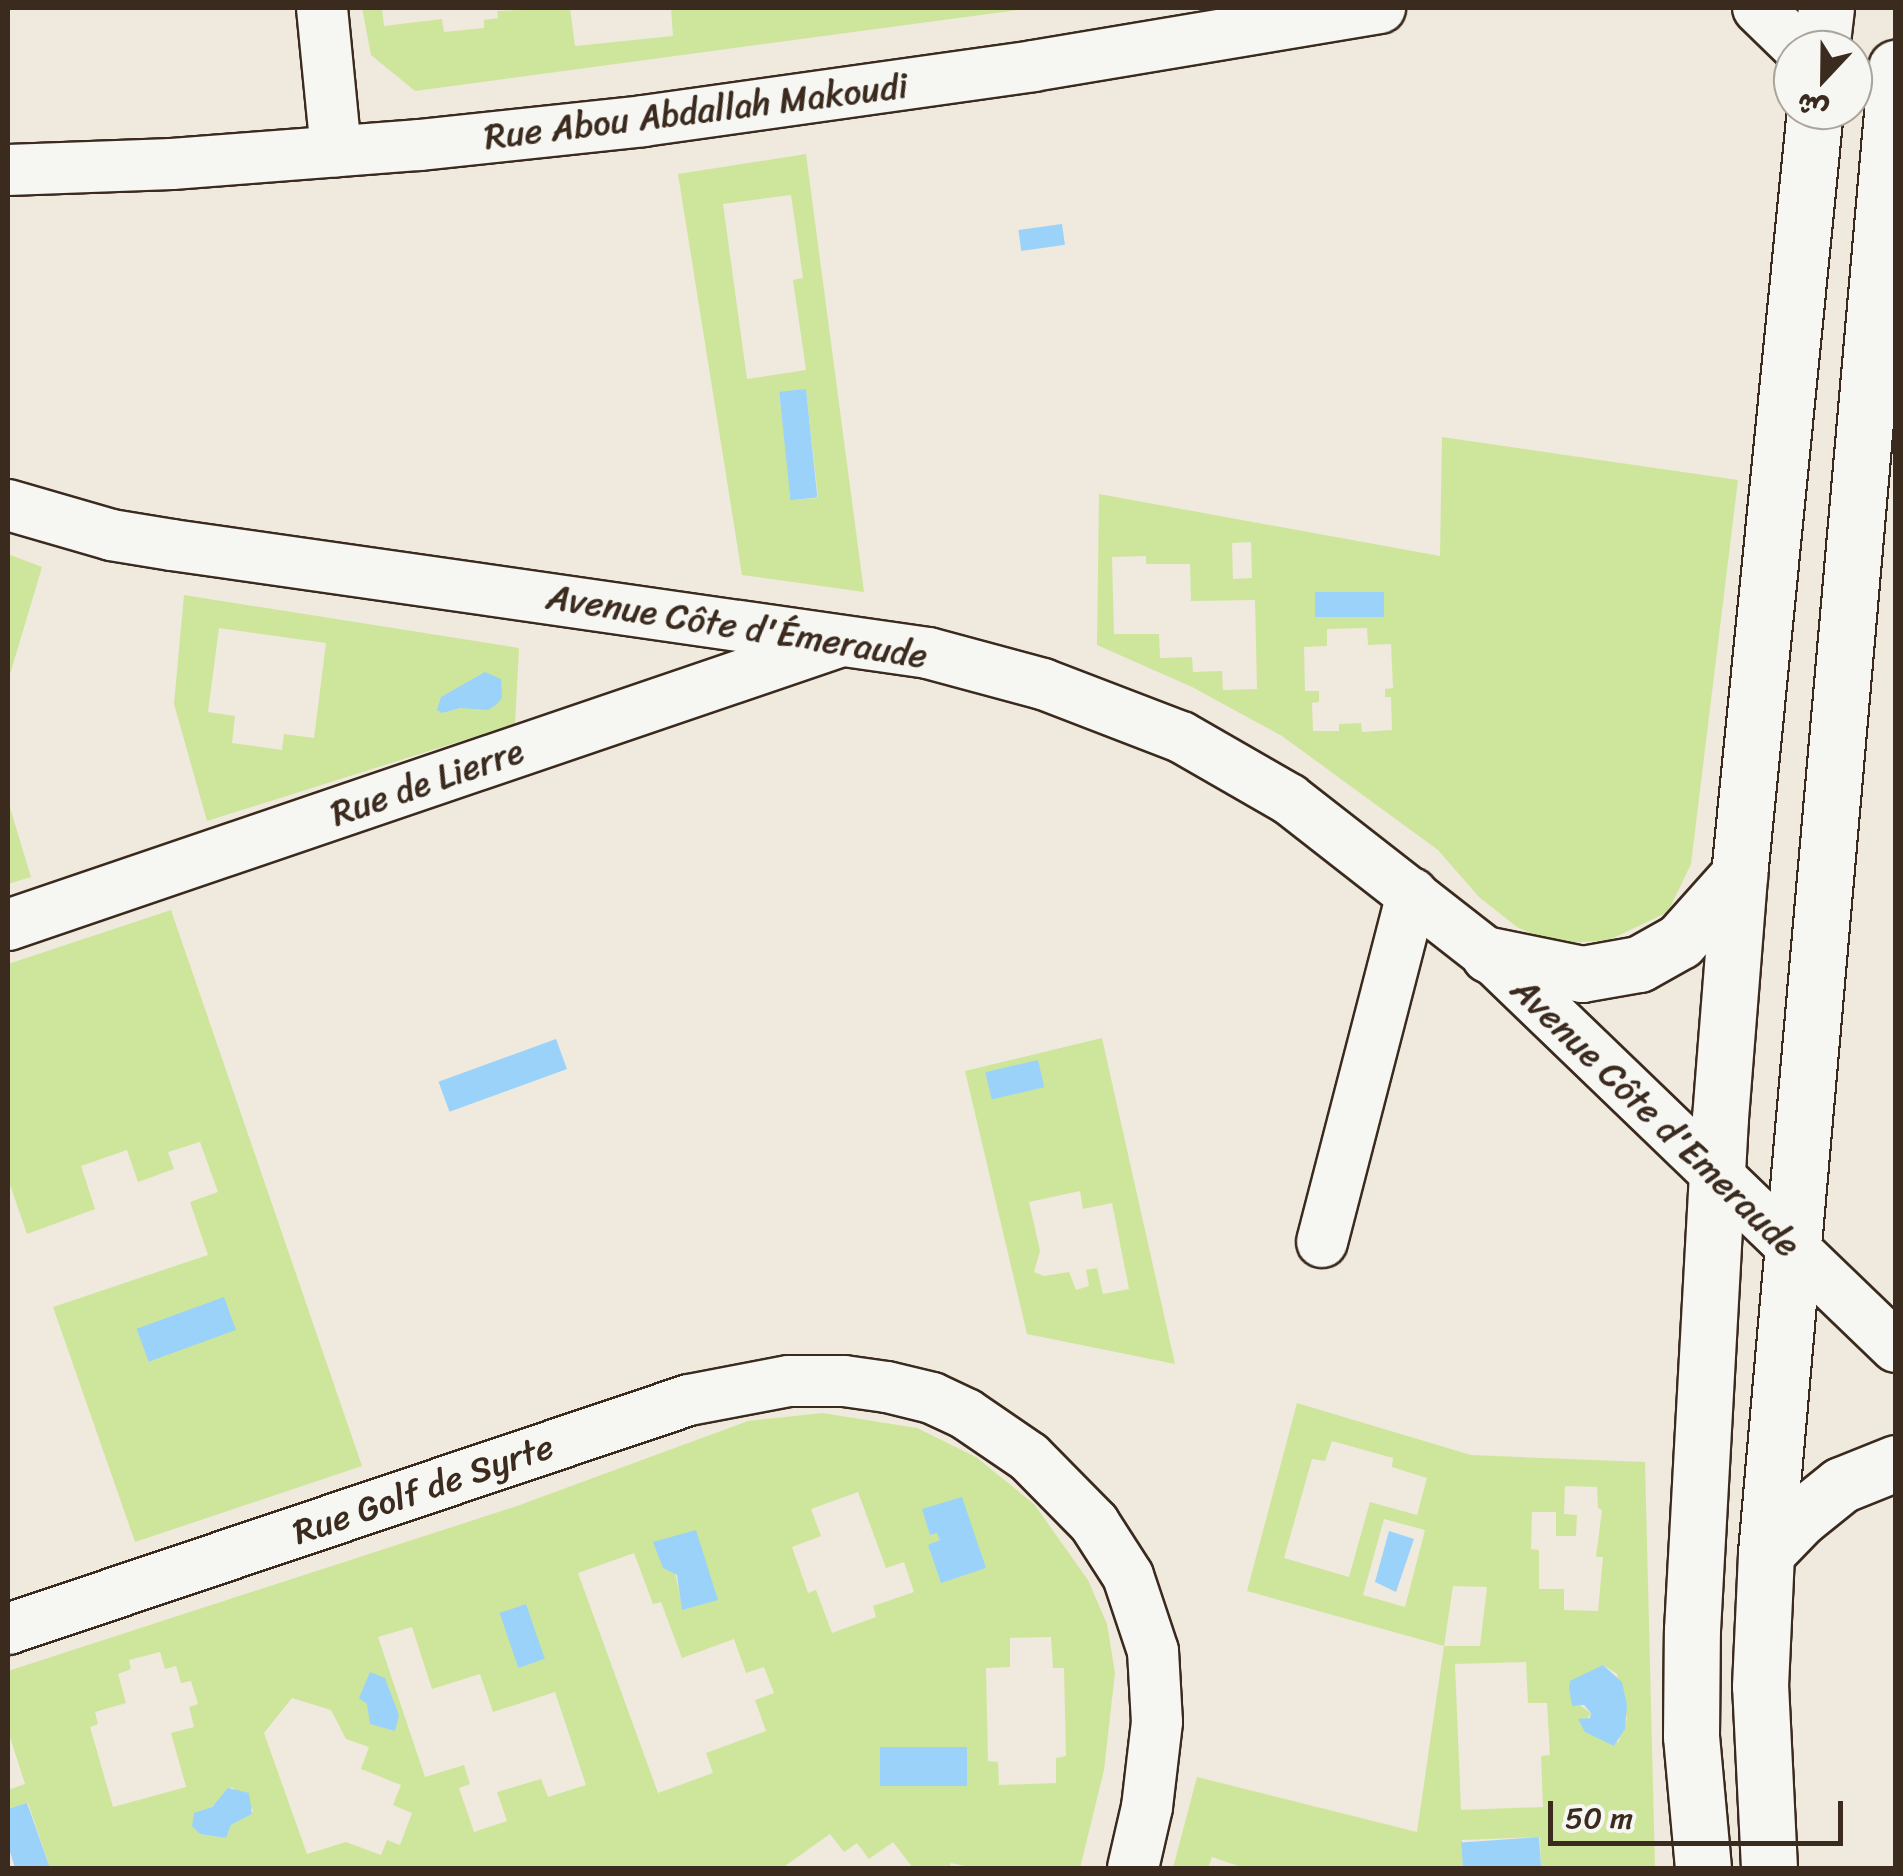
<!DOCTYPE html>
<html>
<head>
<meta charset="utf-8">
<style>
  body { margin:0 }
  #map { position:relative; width:1903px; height:1876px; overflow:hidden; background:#f0e9dd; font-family:Sriracha,"Playpen Sans Arabic",sans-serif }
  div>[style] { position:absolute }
  .green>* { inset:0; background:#cee69c }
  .water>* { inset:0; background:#9bd2fa; transform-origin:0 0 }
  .roads { filter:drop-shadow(2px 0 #3b2a1e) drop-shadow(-2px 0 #3b2a1e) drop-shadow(0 2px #3b2a1e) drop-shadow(0 -2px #3b2a1e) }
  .minor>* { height:50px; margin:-25px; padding:0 25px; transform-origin:25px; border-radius:25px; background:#f6f6f2 }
  .major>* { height:55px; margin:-27.5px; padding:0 27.5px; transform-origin:27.5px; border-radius:27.5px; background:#f6f6f2 }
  span { translate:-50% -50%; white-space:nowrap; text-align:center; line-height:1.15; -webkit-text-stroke:8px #f6f6f2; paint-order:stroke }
  .street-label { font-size:35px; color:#3b2a1e }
  .frame { position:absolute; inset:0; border:10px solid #3b2a1e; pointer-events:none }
  .north { position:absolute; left:1773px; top:30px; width:100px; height:100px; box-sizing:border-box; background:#f6f6f2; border:2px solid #aba49d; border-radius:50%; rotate:202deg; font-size:28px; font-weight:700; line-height:40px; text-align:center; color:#3b2a1e }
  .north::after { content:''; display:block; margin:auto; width:35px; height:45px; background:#3b2a1e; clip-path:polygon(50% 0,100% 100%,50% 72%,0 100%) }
  .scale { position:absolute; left:1548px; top:1801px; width:295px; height:45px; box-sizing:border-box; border:5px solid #3b2a1e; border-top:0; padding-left:12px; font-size:30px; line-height:35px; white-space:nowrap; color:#3b2a1e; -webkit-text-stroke:8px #f6f6f2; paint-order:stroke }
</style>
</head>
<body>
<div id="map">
  <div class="green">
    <div style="clip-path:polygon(362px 8px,382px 8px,384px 26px,442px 19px,444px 32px,484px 28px,484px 20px,498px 18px,497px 11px,570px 8px,575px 46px,673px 36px,671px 8px,1032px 8px,415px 91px,371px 55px)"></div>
    <div style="clip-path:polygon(evenodd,806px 154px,864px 592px,742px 575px,678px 174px,806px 154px,791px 195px,803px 278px,793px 280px,806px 370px,747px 379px,723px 204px,791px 195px,806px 154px,806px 390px,818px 498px,792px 500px,779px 392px,806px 390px)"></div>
    <div style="clip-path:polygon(evenodd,1442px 437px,1738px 480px,1691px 864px,1668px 912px,1609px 940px,1555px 944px,1517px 927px,1479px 897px,1438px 850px,1282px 736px,1192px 687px,1097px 645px,1099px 494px,1440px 556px,1442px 437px,1251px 542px,1252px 578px,1233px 579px,1232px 543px,1251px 542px,1442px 437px,1146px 556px,1146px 564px,1190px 564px,1191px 601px,1255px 600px,1257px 689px,1223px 690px,1222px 671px,1193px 672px,1192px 657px,1160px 658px,1159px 634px,1114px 634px,1112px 557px,1146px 556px,1442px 437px,1383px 592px,1384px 616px,1315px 593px,1316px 592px,1383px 592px,1442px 437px,1367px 628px,1368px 645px,1391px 644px,1393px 688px,1385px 689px,1385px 697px,1391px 697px,1392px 730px,1362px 732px,1361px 723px,1339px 724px,1339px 731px,1313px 731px,1312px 703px,1319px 702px,1319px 691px,1305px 691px,1304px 647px,1327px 646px,1327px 629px,1367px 628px)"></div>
    <div style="clip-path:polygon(8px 554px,42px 567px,8px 681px)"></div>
    <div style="clip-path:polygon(evenodd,184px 595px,519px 648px,515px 724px,207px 821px,174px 704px,184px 595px,219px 628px,326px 643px,314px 738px,284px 734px,282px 750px,232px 743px,235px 716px,208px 712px,219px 628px)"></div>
    <div style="clip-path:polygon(8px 801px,31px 877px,8px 884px)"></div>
    <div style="clip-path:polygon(171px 910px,362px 1466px,135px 1542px,53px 1307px,208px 1255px,190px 1202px,218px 1192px,200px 1142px,168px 1152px,174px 1169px,138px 1182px,127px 1150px,81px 1166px,95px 1209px,27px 1234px,8px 1179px,8px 964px)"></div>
    <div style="clip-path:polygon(evenodd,1102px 1038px,1175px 1364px,1027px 1334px,965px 1071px,1102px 1038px,1080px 1191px,1083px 1209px,1112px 1203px,1129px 1289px,1103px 1294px,1097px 1268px,1086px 1270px,1089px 1286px,1076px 1290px,1069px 1272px,1044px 1276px,1034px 1272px,1040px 1251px,1029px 1202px,1080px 1191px)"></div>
    <div style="clip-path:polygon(evenodd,1297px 1403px,1471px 1455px,1645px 1462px,1655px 1868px,1541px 1868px,1540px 1837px,1462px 1840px,1463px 1868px,1244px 1868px,1212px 1857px,1208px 1868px,1173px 1868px,1197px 1777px,1417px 1832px,1444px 1646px,1247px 1591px,1297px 1403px,1332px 1441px,1393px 1458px,1392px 1467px,1427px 1478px,1417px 1515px,1370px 1502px,1349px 1577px,1284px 1558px,1312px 1459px,1325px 1461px,1332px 1441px,1297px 1403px,1565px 1486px,1597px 1487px,1598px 1508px,1602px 1510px,1596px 1557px,1603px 1557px,1598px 1611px,1564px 1610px,1564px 1589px,1539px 1589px,1539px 1550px,1531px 1549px,1532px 1512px,1556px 1512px,1556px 1536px,1576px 1536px,1577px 1515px,1564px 1514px,1565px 1486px,1297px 1403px,1384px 1519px,1425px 1530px,1405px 1607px,1363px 1595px,1384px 1519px,1297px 1403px,1453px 1586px,1487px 1587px,1480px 1646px,1444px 1646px,1453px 1586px,1297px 1403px,1526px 1662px,1528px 1703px,1547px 1703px,1550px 1755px,1541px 1756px,1543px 1807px,1461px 1810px,1455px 1664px,1526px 1662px,1297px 1403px,1603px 1665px,1617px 1674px,1627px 1719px,1618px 1743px,1586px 1720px,1591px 1713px,1578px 1704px,1603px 1665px)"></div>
    <div style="clip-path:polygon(evenodd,822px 1413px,917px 1428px,976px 1457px,1034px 1504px,1088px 1580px,1107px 1624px,1115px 1673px,1104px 1770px,1080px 1868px,975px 1868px,951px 1863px,949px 1868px,913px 1868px,893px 1842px,869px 1859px,857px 1843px,844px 1852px,830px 1834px,782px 1868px,50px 1868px,28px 1803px,8px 1809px,8px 1790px,25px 1784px,8px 1731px,8px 1671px,517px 1506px,748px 1421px,822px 1413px,858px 1492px,886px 1568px,904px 1562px,914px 1592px,873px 1606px,876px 1617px,832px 1633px,816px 1590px,808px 1593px,792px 1547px,821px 1536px,811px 1509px,858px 1492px,822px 1413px,695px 1530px,683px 1610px,675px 1572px,663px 1568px,695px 1530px,822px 1413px,634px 1553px,653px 1604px,661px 1602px,682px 1658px,734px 1639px,746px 1673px,764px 1667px,774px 1693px,755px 1700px,766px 1731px,706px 1753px,713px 1773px,658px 1793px,578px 1573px,634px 1553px,822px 1413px,412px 1627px,432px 1689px,480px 1674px,493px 1712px,555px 1692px,586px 1785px,548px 1797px,541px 1779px,497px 1792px,507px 1821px,474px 1832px,459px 1788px,470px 1784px,464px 1765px,425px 1777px,378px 1637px,412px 1627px,822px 1413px,1051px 1637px,1053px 1668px,1064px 1668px,1066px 1756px,1056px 1758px,1056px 1783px,999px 1785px,998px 1762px,988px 1761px,986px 1668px,1010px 1667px,1010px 1638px,1051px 1637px,822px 1413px,160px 1652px,165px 1669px,176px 1666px,181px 1683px,191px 1681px,198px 1704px,189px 1707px,194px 1727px,171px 1733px,186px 1787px,113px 1807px,90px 1727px,98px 1724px,95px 1712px,126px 1703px,118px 1674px,131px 1669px,129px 1660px,160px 1652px,822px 1413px,292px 1698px,331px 1710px,346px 1739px,369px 1747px,361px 1769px,401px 1785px,393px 1805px,412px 1813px,400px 1845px,387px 1840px,381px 1855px,346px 1842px,307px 1854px,264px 1733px,292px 1698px,822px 1413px,232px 1787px,253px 1810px,252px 1814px,231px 1825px,226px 1838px,200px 1834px,209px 1809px,232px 1787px)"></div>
  </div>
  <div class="water">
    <div style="left:1062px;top:224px;width:21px;height:44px;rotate:82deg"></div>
    <div style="left:806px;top:389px;width:109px;height:27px;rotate:84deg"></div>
    <div style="left:1315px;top:592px;width:69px;height:25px"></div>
    <div style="clip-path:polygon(485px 672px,501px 679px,502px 698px,496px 705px,488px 710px,460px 708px,442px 713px,437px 710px,441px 697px)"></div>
    <div style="left:556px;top:1039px;width:32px;height:125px;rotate:70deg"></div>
    <div style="left:1038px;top:1060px;width:28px;height:54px;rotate:77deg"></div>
    <div style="left:224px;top:1297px;width:35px;height:93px;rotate:70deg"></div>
    <div style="clip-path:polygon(962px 1497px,986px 1568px,941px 1583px,928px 1545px,940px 1540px,937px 1533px,930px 1535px,922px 1509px)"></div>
    <div style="clip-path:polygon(696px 1530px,718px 1600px,682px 1610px,677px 1575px,663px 1568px,653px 1542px)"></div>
    <div style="clip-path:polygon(1389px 1531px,1414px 1539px,1396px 1592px,1375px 1582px)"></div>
    <div style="left:526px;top:1604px;width:58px;height:28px;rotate:71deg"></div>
    <div style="clip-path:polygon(1603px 1665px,1622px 1682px,1627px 1705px,1625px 1729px,1614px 1746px,1585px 1732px,1578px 1719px,1590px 1718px,1591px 1713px,1584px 1705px,1572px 1706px,1569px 1688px,1570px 1681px)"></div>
    <div style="clip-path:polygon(370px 1672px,385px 1678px,399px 1715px,395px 1731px,370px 1724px,367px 1704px,359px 1698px)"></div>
    <div style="left:880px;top:1747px;width:87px;height:39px"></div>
    <div style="clip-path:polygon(228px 1788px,249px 1793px,252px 1814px,231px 1825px,226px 1838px,200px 1834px,192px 1826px,194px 1813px,212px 1807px)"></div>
    <div style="clip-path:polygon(27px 1803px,50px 1868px,15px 1868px,8px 1845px,8px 1809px)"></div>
    <div style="left:1539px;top:1837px;width:31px;height:78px;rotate:86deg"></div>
  </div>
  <div class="roads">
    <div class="minor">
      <div style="left:322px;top:8px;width:144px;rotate:84.4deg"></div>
      <div style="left:1758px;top:8px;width:60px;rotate:44.3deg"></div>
      <div style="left:8px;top:170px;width:164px;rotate:-2.1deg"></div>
      <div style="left:172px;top:164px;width:249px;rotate:-4.4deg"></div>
      <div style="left:420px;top:145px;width:224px;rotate:-6.1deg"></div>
      <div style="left:643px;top:121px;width:394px;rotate:-8deg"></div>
      <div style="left:1033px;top:66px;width:352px;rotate:-9.5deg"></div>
      <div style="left:8px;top:505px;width:107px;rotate:16.2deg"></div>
      <div style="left:111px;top:535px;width:62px;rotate:9.3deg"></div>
      <div style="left:172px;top:545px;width:764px;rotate:8.13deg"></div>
      <div style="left:928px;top:653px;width:119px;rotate:15.1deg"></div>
      <div style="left:1043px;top:684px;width:148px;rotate:21deg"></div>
      <div style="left:1181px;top:737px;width:125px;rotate:29.9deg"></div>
      <div style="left:1289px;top:799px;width:254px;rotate:38deg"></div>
      <div style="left:1489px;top:955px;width:565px;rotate:43.92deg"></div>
      <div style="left:8px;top:925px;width:875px;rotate:-18.81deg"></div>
      <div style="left:1322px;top:1242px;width:360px;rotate:-75.5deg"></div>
      <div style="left:8px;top:1629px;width:718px;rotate:-18.59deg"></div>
      <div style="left:689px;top:1400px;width:102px;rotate:-10.8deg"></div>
      <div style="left:789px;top:1381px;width:55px"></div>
      <div style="left:844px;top:1381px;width:43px;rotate:7.9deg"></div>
      <div style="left:887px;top:1387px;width:46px;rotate:13.7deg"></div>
      <div style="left:932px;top:1398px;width:38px;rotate:25deg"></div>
      <div style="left:966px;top:1414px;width:76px;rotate:34.3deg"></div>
      <div style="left:1029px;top:1457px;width:93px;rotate:45.4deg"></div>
      <div style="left:1094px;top:1523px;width:63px;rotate:57.3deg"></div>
      <div style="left:1128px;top:1576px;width:79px;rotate:71.6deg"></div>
      <div style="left:1153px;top:1651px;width:71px;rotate:86.8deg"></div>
      <div style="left:1157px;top:1722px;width:86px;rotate:96.7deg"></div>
      <div style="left:1147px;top:1807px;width:63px;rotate:102.9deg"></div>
    </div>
    <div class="major">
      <div style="left:1821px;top:50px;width:42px;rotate:-83.2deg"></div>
      <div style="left:1489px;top:955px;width:95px;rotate:11.5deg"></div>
      <div style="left:1582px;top:974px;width:58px;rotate:-10deg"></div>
      <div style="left:1639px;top:964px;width:47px;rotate:-29.3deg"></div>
      <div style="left:1680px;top:941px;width:89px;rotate:-48.2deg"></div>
      <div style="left:1766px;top:1553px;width:49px;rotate:-45.8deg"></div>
      <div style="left:1800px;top:1518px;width:53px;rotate:-38.8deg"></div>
      <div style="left:1841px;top:1485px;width:59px;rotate:-21.8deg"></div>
      <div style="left:1703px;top:1868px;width:133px;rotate:-95.2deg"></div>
      <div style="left:1691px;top:1736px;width:106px;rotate:-89.5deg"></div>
      <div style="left:1692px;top:1630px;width:513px;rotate:-86.87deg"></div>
      <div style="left:1720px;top:1118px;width:244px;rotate:-85.5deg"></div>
      <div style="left:1739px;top:875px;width:769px;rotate:-84.33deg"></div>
      <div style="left:1769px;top:1868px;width:182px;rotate:-92.8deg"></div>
      <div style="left:1760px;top:1686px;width:133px;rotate:-87.4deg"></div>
      <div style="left:1766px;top:1553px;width:1491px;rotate:-85deg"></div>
    </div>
  </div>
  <div class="street-label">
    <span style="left:696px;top:111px;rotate:-7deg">Rue Abou Abdallah Makoudi</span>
    <span style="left:737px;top:626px;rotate:9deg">Avenue Côte d'Émeraude</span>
    <span style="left:427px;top:782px;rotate:-19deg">Rue de Lierre</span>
    <span style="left:1656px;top:1117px;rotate:44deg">Avenue Côte d'Emeraude</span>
    <span style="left:423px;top:1489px;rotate:-19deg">Rue Golf de Syrte</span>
  </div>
  <div class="frame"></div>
  <div class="north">ش</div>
  <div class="scale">50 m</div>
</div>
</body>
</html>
